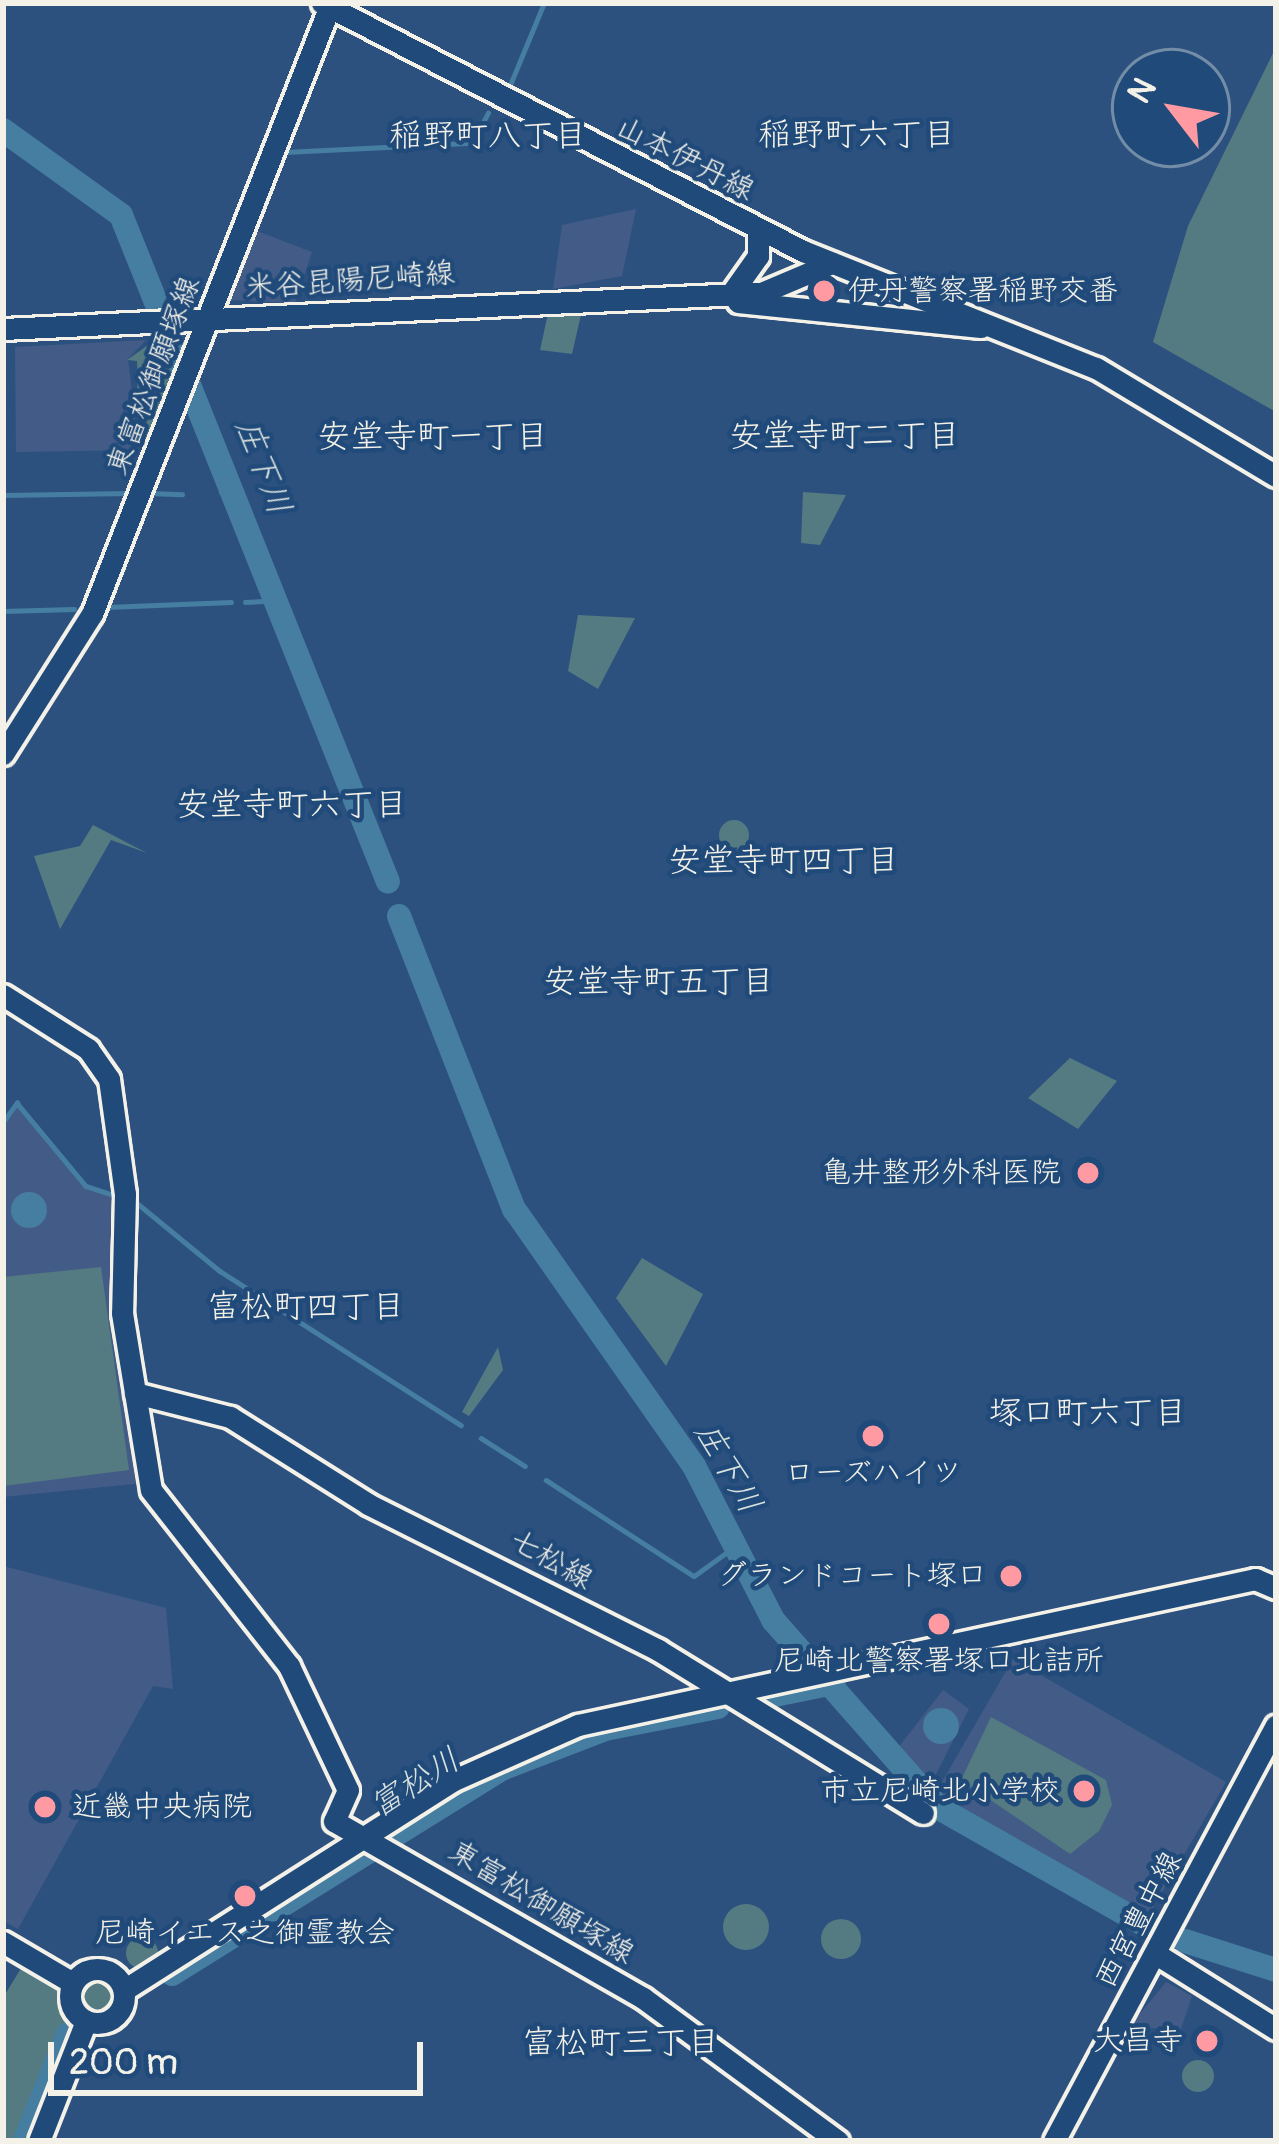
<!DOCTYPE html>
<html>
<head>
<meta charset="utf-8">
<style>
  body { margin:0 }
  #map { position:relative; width:1279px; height:2144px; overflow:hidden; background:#2d517f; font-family:Pangolin,"Klee One",sans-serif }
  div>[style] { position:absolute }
  .built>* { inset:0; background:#425c87; transform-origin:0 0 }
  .green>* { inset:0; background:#547b82 }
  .round { border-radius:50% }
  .water>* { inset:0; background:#467ea2 }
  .stream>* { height:4.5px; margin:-2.25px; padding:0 2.25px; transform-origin:2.25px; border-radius:2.25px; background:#467ea2 }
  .river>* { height:24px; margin:-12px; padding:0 12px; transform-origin:12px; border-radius:12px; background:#467ea2 }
  .roads { filter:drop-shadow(3px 0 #f4f1e8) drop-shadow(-3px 0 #f4f1e8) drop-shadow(0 3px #f4f1e8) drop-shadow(0 -3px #f4f1e8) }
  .secondary>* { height:21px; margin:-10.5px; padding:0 10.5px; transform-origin:10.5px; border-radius:10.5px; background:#1f4a7a }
  .secondary>.ring { margin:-10.5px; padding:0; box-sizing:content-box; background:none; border:21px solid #1f4a7a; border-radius:50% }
  .dots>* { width:33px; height:33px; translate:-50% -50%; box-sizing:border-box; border:6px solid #1f4a7a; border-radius:50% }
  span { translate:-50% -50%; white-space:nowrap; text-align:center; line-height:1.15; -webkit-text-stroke:9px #1f4a7a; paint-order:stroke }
  .street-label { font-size:30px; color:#f4f1e8 }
  .poi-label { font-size:30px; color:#f4f1e8 }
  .left { translate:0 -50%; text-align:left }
  .right { translate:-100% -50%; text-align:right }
  .neighbourhood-label { font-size:33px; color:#f4f1e8 }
  .water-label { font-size:33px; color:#dae0de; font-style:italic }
  .frame { position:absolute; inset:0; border:6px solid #f4f1e8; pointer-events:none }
  .north { position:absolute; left:1111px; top:48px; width:120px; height:120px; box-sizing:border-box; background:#1f4a7a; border:3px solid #748da6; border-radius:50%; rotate:301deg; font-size:33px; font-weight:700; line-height:48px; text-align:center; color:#f4f1e8 }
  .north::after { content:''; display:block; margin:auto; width:42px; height:54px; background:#ff9aa2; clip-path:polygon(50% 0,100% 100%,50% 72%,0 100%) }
  .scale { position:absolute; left:48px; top:2042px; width:375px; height:54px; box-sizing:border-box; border:6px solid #f4f1e8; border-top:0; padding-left:15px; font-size:36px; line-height:42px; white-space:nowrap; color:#f4f1e8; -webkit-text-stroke:9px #1f4a7a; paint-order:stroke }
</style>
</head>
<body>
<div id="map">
  <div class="built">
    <div style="clip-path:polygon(636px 209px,622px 276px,553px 289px,562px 225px)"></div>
    <div style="clip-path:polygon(254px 230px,312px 252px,295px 303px,228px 300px)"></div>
    <div style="clip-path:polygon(146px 340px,128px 359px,139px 450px,16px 452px,15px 347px)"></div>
    <div style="clip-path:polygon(18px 1107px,79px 1182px,120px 1200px,144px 1483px,3px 1497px,3px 1126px)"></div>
    <div style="clip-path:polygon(3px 1566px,166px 1608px,173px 1689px,153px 1686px,18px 1929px,3px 1921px)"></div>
    <div style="left:1013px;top:1659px;width:246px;height:154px;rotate:30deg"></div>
    <div style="clip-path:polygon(943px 1690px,969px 1709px,931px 1784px,898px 1748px)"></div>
    <div style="clip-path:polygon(1166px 1982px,1192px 1996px,1180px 2032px,1131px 2025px)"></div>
  </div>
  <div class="green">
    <div style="clip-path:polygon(1276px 47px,1276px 412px,1153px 342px,1188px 226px)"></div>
    <div style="clip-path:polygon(583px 306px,572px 354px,540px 350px,549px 309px)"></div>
    <div style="clip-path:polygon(158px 338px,174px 375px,152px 438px,138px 438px,137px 361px,127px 360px)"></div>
    <div style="clip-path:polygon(803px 492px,846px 495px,820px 545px,801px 543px)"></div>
    <div style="clip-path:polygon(578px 615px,635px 618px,598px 689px,568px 671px)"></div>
    <div class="round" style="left:719px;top:820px;width:30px;height:30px"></div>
    <div style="clip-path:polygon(93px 825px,147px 853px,111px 840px,60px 929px,34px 856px,80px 846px)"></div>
    <div style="clip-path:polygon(1070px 1058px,1117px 1081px,1078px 1129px,1028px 1098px)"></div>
    <div style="clip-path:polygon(642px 1258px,703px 1294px,666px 1366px,616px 1298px)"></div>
    <div style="clip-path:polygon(101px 1267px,129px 1470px,3px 1486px,3px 1277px)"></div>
    <div style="clip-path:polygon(498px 1347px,503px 1370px,469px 1416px,462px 1412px)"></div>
    <div style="clip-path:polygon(991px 1717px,1106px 1780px,1112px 1805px,1099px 1831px,1070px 1854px,961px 1780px)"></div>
    <div class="round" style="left:723px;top:1904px;width:46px;height:46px"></div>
    <div class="round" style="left:821px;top:1919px;width:40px;height:40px"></div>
    <div class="round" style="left:126px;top:1937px;width:32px;height:32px"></div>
    <div style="clip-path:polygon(23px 1965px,59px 1983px,74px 2024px,29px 2141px,3px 2141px,3px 1998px)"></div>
    <div class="round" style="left:77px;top:1977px;width:40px;height:40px"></div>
    <div class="round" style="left:1182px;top:2060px;width:32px;height:32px"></div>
  </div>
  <div class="water">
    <div class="round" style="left:11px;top:1192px;width:36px;height:36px"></div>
    <div class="round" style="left:923px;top:1708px;width:36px;height:36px"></div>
  </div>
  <div class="stream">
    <div style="left:510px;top:85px;width:89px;rotate:-67.5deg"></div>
    <div style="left:285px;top:152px;width:187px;rotate:-2.8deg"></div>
    <div style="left:472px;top:143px;width:34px;rotate:-62deg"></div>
    <div style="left:149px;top:493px;width:33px;rotate:2deg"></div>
    <div style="left:221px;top:493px;width:4px"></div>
    <div style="left:230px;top:493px;width:7px"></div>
    <div style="left:3px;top:495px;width:126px;rotate:-0.9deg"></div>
    <div style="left:245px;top:602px;width:35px;rotate:-3deg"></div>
    <div style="left:107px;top:607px;width:124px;rotate:-2.3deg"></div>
    <div style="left:3px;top:611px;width:71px;rotate:-1.6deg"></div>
    <div style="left:3px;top:1122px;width:24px;rotate:-54deg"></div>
    <div style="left:17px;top:1103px;width:108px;rotate:50.3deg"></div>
    <div style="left:86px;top:1186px;width:36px;rotate:18deg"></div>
    <div style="left:131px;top:1198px;width:115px;rotate:39.4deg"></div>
    <div style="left:220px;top:1271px;width:286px;rotate:32.6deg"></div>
    <div style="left:481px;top:1438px;width:52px;rotate:32.5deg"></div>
    <div style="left:546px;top:1480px;width:176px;rotate:33deg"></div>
    <div style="left:694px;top:1576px;width:49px;rotate:-35.9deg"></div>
  </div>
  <div class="river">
    <div style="left:3px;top:130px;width:145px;rotate:35.8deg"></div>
    <div style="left:121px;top:215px;width:718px;rotate:68.18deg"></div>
    <div style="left:399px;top:916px;width:315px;rotate:68.6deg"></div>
    <div style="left:514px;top:1209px;width:314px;rotate:55deg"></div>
    <div style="left:694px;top:1466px;width:173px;rotate:62.8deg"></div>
    <div style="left:773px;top:1620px;width:251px;rotate:48.6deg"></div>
    <div style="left:939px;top:1808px;width:243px;rotate:29.6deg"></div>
    <div style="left:765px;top:1697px;width:70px;rotate:-11.5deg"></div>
    <div style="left:1185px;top:1941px;width:96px;rotate:17.7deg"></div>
    <div style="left:172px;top:1974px;width:388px;rotate:-31.9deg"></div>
    <div style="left:501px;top:1769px;width:111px;rotate:-21deg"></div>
    <div style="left:605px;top:1729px;width:115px;rotate:-11deg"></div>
    <div style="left:25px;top:2141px;width:115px;rotate:-68.1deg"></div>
  </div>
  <div class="roads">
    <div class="secondary">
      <div style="left:322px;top:3px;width:541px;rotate:27.28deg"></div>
      <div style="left:803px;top:251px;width:315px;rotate:21.8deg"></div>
      <div style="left:1096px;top:368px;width:210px;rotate:31deg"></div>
      <div style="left:731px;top:294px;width:47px;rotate:-54.6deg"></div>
      <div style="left:758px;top:256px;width:27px;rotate:-90deg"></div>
      <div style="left:738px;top:302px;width:244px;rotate:5.9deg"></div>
      <div style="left:3px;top:329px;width:759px;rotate:-2.72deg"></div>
      <div style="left:761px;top:293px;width:77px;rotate:-22.9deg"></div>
      <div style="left:3px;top:754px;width:166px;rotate:-57.6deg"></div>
      <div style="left:92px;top:614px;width:656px;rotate:-68.64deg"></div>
      <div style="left:3px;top:995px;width:101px;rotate:32.4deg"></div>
      <div style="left:88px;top:1049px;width:37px;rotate:55deg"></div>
      <div style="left:109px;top:1079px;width:116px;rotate:82.1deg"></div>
      <div style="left:125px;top:1194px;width:119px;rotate:91.4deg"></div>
      <div style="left:122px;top:1313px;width:179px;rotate:80.7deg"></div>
      <div style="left:151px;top:1490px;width:224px;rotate:51.9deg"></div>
      <div style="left:289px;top:1666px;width:137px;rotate:64.6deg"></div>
      <div style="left:348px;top:1790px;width:34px;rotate:114deg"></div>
      <div style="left:334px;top:1821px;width:356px;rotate:29.8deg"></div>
      <div style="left:643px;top:1998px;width:242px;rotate:36.3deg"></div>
      <div style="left:135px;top:1393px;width:98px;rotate:14.2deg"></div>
      <div style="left:230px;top:1417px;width:163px;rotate:32.2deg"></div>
      <div style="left:368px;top:1504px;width:325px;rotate:26.7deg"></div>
      <div style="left:658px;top:1650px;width:311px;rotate:31.6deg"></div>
      <div style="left:3px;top:1942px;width:81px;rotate:30.4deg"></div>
      <div style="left:1156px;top:1954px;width:142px;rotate:32deg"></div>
      <div class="ring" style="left:70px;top:1969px;width:33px;height:33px"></div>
      <div style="left:124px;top:1990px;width:389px;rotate:-32.5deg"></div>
      <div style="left:452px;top:1781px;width:138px;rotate:-24deg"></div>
      <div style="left:578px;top:1725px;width:693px;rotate:-12.17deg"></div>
      <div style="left:1255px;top:1579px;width:23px;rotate:23deg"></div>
      <div style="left:39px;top:2141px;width:129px;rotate:-68.6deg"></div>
      <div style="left:1054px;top:2141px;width:471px;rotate:-61.9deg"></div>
    </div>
  </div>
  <div class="dots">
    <div style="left:824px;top:291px;background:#ff9aa2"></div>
    <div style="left:1088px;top:1173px;background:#ff9aa2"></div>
    <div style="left:873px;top:1436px;background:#ff9aa2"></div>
    <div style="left:1011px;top:1576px;background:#ff9aa2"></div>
    <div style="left:939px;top:1624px;background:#ff9aa2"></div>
    <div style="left:1084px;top:1791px;background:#ff9aa2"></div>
    <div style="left:45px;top:1807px;background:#ff9aa2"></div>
    <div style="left:245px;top:1896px;background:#ff9aa2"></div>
    <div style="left:1207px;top:2041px;background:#ff9aa2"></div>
  </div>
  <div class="street-label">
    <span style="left:685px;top:159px;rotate:27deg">山本伊丹線</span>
    <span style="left:350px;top:281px;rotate:-4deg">米谷昆陽尼崎線</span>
    <span style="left:154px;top:376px;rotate:-69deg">東富松御願塚線</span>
    <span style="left:551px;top:1560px;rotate:30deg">七松線</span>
    <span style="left:541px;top:1903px;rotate:31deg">東富松御願塚線</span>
    <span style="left:1139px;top:1920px;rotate:-62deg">西宮豊中線</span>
  </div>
  <div class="poi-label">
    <span class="left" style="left:848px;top:291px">伊丹警察署稲野交番</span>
    <span class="right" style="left:1061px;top:1173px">亀井整形外科医院</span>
    <span style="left:873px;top:1473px">ローズハイツ</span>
    <span class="right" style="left:987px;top:1576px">グランドコート塚口</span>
    <span style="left:939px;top:1661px">尼崎北警察署塚口北詰所</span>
    <span class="right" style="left:1060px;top:1791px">市立尼崎北小学校</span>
    <span class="left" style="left:72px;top:1807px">近畿中央病院</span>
    <span style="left:245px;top:1933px">尼崎イエス之御霊教会</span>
    <span class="right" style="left:1183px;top:2041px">大昌寺</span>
  </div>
  <div class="neighbourhood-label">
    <span style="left:857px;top:135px">稲野町六丁目</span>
    <span style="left:488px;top:136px">稲野町八丁目</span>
    <span style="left:845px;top:436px">安堂寺町二丁目</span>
    <span style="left:433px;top:437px">安堂寺町一丁目</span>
    <span style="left:292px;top:805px">安堂寺町六丁目</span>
    <span style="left:784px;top:861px">安堂寺町四丁目</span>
    <span style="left:659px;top:982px">安堂寺町五丁目</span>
    <span style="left:306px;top:1307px">富松町四丁目</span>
    <span style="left:1088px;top:1413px">塚口町六丁目</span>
    <span style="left:621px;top:2043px">富松町三丁目</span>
  </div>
  <div class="water-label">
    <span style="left:263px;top:467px;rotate:69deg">庄下川</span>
    <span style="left:728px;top:1468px;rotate:60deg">庄下川</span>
    <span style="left:415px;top:1783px;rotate:-32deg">富松川</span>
  </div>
  <div class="frame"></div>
  <div class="north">N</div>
  <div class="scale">200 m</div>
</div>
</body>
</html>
